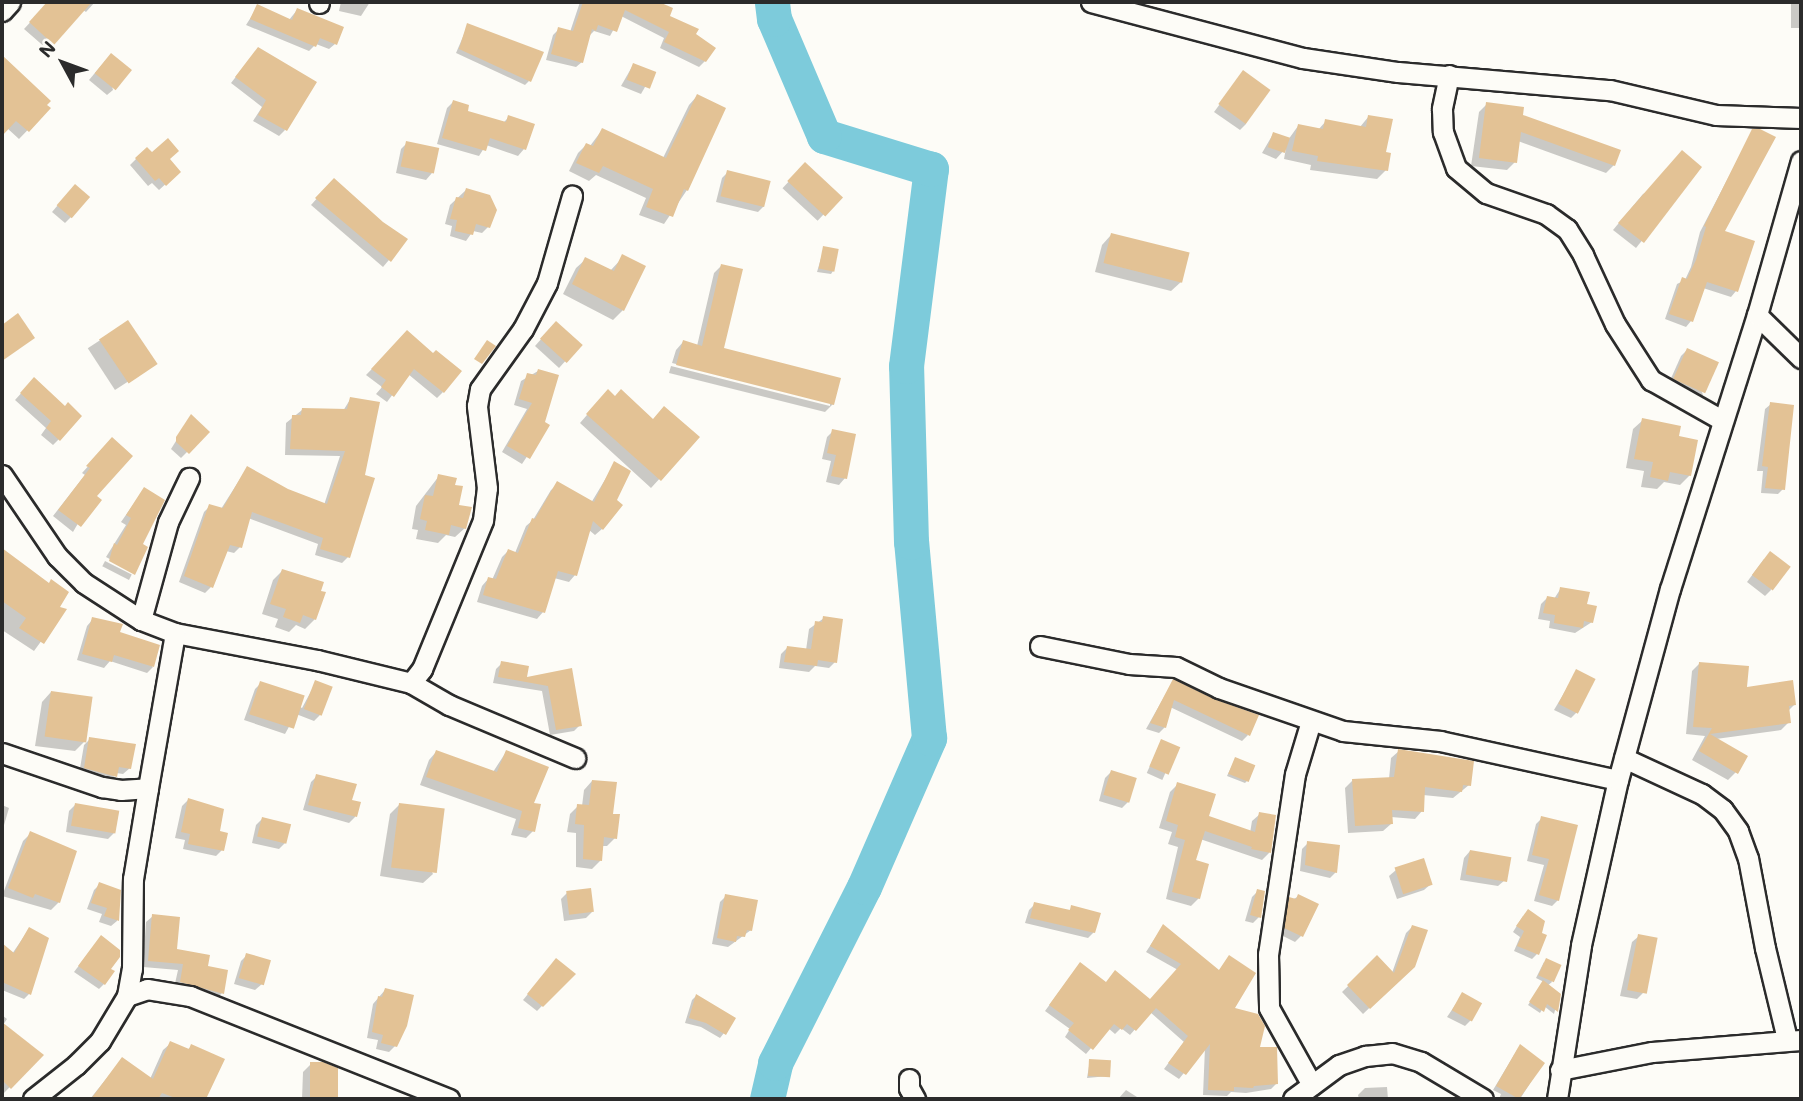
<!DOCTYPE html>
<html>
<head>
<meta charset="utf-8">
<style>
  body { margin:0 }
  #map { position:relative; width:1803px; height:1101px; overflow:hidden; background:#fdfcf7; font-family:Mali,sans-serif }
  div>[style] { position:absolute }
  .shadow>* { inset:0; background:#0003; transform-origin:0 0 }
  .river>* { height:35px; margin:-17.5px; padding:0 17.5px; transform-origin:17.5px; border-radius:17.5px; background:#7dcbdb }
  .building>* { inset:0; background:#e3c295; transform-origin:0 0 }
  .roads { filter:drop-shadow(2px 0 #2b2b2b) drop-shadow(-2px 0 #2b2b2b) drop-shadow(0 2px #2b2b2b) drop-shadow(0 -2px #2b2b2b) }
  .street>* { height:19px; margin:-9.5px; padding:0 9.5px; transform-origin:9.5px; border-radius:9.5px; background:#fdfcf7 }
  span { translate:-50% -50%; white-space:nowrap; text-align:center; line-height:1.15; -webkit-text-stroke:7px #fdfcf7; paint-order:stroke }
  .frame { position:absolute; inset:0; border:4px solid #2b2b2b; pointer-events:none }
  .north { position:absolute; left:28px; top:28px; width:70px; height:70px; -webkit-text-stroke:5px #fdfcf7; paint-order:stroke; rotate:311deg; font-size:19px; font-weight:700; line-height:28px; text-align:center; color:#2b2b2b }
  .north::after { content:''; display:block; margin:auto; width:24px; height:32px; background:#2b2b2b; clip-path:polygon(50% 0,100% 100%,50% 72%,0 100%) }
</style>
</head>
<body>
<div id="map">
  <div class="shadow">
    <div style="clip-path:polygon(49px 2px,56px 7px,60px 2px,95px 2px,86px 12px,83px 10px,47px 49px,24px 29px)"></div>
    <div style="clip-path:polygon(341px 2px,370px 2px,361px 16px,339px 11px)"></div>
    <div style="clip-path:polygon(580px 2px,655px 2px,671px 9px,667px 16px,694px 34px,705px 61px,699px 67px,660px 48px,664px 38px,621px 16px,610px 36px,594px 31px,588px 37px,582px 62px,576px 67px,546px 60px,553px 35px,559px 29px,570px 32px)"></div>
    <div style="left:1791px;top:2px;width:10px;height:26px"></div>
    <div style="clip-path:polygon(258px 6px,289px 20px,297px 10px,335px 44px,329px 49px,316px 44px,309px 51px,246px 25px)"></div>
    <div style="clip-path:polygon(468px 25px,529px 81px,525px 85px,456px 53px)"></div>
    <div style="clip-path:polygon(252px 56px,285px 130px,279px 136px,253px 121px,262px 107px,231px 83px)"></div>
    <div style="clip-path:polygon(105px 61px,113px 90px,107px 95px,89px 80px)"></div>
    <div style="clip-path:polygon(8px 63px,48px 109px,19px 139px,7px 128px,2px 134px,2px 69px)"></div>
    <div style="clip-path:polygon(633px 65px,653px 73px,641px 94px,621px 86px)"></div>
    <div style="clip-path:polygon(1243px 73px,1246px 124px,1240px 130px,1214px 112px)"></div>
    <div style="clip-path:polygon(697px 96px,687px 190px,664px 224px,639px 215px,646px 198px,596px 175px,589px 181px,569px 171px,578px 153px,586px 145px,590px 146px,602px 130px,663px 158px,689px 105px)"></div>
    <div style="clip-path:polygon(453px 102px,465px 112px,503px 123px,509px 117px,533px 125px,524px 149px,518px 156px,486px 145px,479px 156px,437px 144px,447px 108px)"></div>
    <div style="clip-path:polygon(1487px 104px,1521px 116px,1614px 165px,1606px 173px,1518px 141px,1515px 162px,1507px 170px,1471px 166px,1479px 112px)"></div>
    <div style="clip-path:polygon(1369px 116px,1384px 153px,1386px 170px,1377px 179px,1310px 170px,1311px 165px,1284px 159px,1286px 148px,1276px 159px,1262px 153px,1273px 134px,1288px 140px,1298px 126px,1318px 130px,1326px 121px,1360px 127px)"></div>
    <div style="clip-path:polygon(1753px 130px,1722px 232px,1736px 291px,1731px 297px,1703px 288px,1691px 321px,1686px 327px,1665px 319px,1677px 284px,1685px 280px,1691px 267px,1700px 232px)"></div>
    <div style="clip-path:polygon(407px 143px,432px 173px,426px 180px,396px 173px,401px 149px)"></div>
    <div style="clip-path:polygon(152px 155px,168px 159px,179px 172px,159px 190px,152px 183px,148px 186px,130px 165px,136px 159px)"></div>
    <div style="left:805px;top:164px;width:48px;height:33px;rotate:43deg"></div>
    <div style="clip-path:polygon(1700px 168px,1636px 248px,1613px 230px,1643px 194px)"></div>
    <div style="clip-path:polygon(728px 172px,764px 206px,758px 212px,716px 202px,722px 178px)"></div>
    <div style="clip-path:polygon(328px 186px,406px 240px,383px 267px,311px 205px)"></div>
    <div style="clip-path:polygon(466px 190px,488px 227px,482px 233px,473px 231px,466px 241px,450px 236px,452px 226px,445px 224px,450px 205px)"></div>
    <div style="clip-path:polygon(69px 192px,71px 217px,65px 223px,52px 212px)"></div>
    <div style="clip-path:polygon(1111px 235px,1181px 282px,1171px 291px,1095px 272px,1102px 245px)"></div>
    <div style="clip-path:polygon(824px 248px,833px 271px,831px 274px,817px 272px)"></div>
    <div style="clip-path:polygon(623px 257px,623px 310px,613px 320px,563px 294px,576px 268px,586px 259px,610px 271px)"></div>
    <div style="clip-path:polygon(721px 266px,741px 270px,722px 350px,839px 379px,833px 404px,825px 412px,669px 373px,671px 366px,830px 406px,830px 402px,672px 363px,676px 350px,683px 342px,697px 346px,714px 273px)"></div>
    <div style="left:128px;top:322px;width:50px;height:48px;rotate:57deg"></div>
    <div style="clip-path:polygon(550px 329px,580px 345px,559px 368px,535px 346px)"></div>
    <div style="clip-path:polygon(401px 339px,443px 392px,437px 398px,408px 374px,387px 402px,376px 394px,382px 387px,366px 375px)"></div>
    <div style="clip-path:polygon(1687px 350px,1703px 395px,1697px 401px,1668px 385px,1681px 356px)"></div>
    <div style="clip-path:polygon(538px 371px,543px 423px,548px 425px,522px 464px,502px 452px,527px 409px,514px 405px,521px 381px)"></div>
    <div style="clip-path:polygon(34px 379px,59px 439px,53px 445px,41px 435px,46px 428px,15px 400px)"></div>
    <div style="clip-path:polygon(351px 398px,348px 557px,342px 563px,315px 555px,318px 544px,248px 518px,240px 547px,234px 553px,226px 551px,211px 587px,205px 593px,179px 582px,204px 512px,210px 506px,221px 509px,247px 468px,287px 491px,324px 505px,340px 456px,285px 455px,286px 423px,302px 410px,343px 411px)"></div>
    <div style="clip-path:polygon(600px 400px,652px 421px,698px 437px,651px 488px,580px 423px)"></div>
    <div style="clip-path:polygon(1771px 404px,1783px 489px,1778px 494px,1761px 493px,1763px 471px,1757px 471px,1765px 409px)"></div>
    <div style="clip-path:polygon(191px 417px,207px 432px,181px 458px,171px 449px)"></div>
    <div style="clip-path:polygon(1643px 420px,1677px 438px,1690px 475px,1680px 485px,1664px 482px,1657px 489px,1641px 487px,1644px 471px,1626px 468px,1633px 429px)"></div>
    <div style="clip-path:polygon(833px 431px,845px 478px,839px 485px,826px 482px,831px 461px,822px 459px,827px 437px)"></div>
    <div style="clip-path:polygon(112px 440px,94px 496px,73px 532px,53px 516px,85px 475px,82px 473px)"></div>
    <div style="clip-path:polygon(615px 463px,602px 529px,595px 535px,589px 530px,575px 575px,569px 582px,554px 578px,543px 612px,537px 619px,477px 602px,482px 586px,488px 579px,492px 580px,502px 557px,508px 551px,515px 553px,526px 526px,533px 520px,551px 490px,558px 484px,591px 503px)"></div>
    <div style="clip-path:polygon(439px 476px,453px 486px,465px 528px,455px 537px,446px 535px,438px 543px,416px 539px,418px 530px,412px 529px,416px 506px)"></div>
    <div style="clip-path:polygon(144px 489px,141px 545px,134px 572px,106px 557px,126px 525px,121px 522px)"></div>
    <div style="clip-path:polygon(7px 554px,49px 585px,57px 608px,64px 610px,34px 651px,2px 630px,2px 560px)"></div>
    <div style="clip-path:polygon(1764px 559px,1771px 590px,1765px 596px,1747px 582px)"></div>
    <div style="left:105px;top:561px;width:30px;height:6px;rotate:27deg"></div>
    <div style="clip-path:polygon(282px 571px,315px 619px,305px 629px,296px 625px,289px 632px,275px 627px,278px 619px,262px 614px,273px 580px)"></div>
    <div style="clip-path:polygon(1561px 588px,1585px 605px,1592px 622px,1575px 633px,1549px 628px,1550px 621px,1538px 619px,1541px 604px,1547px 598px,1554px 599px)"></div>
    <div style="clip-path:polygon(824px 618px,835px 662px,829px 668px,815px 666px,809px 672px,779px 668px,781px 654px,787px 648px,806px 650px,809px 629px)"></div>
    <div style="clip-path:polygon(93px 619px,153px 667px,147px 673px,110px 661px,104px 668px,77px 660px,87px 626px)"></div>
    <div style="clip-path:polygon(502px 663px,525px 679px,571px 670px,580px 725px,574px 731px,550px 735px,542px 691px,493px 683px,496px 669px)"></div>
    <div style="clip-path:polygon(1700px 663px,1745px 689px,1794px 705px,1788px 711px,1789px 722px,1781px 730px,1716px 739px,1736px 772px,1728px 780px,1692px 760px,1705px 736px,1686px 734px,1692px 671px)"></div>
    <div style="clip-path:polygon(1577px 671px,1577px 712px,1571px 718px,1554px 710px)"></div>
    <div style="clip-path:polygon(1173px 681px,1213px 701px,1248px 735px,1242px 741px,1170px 707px,1165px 727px,1159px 733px,1146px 729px)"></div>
    <div style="clip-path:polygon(316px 682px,320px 715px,314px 721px,296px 714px,285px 734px,244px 720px,255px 689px,261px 683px,302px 708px)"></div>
    <div style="clip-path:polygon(51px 692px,84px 742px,75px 751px,35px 746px,42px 702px)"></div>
    <div style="clip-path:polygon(90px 739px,130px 768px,123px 774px,116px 773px,110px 782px,79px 774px,84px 745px)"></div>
    <div style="left:1161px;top:741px;width:17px;height:35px;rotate:24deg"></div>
    <div style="clip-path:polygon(1399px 751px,1469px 785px,1453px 798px,1423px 795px,1422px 811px,1415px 819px,1391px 817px,1391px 824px,1383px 831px,1348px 833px,1345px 788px,1353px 780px,1389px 779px,1391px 758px)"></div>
    <div style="clip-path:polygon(436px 752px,493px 772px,506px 752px,532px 804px,533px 831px,526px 838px,511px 835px,516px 819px,420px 785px,429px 760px)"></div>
    <div style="clip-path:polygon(1235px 759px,1247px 781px,1245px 783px,1227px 776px)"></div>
    <div style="clip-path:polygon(1111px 772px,1128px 802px,1122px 808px,1099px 801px,1105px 778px)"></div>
    <div style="clip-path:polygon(317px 776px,350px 801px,358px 803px,355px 817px,349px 823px,303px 810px,311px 782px)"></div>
    <div style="clip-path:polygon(592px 781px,612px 815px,615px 838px,607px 846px,602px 846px,600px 861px,592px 869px,576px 867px,576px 833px,567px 832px,570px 814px,578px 806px,582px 806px,584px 790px)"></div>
    <div style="clip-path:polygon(1178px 784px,1207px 817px,1250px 833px,1252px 821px,1260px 814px,1274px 817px,1269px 853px,1262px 860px,1200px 839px,1193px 862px,1199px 898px,1191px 906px,1166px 899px,1178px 847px,1168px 844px,1172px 832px,1159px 828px,1170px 792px)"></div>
    <div style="clip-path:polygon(188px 800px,218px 833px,222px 850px,216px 856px,183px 849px,185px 840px,175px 838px,182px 806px)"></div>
    <div style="clip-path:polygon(400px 804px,433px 874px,423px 883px,380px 876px,390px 814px)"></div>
    <div style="clip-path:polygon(2px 805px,9px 808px,2px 832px)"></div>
    <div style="clip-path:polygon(75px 805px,114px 833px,108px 839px,66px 832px,69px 811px)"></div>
    <div style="clip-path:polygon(1542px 818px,1558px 900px,1552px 906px,1534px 901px,1544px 865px,1527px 861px,1536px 824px)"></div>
    <div style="clip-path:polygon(262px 819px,285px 843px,279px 849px,252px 843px,256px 825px)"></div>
    <div style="clip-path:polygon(31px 833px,59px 902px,51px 910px,2px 896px,23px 841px)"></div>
    <div style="clip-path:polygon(1308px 843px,1336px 872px,1330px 878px,1300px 871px,1302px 849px)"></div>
    <div style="clip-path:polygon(1470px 851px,1505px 880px,1498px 886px,1460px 880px,1464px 858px)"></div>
    <div style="clip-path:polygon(1423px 861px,1431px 884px,1424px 890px,1397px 899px,1389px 876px,1396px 870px)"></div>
    <div style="clip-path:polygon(100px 884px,119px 891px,117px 921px,111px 926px,99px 922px,102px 914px,87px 909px,94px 890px)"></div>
    <div style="clip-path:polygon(1258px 891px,1259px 917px,1253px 923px,1245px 921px,1252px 897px)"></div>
    <div style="clip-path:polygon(567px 893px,592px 912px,586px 918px,564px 921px,561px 899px)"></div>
    <div style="clip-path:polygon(726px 896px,751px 930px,728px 947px,712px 944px,720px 902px)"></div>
    <div style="clip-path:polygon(1299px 896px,1301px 936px,1295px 942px,1279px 934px,1283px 905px)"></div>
    <div style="clip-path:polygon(1035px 904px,1068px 912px,1072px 907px,1094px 932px,1088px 938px,1025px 923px,1029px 910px)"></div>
    <div style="clip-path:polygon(153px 916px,175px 951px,206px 968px,222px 993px,216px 999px,174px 988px,178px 970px,143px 967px,146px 922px)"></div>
    <div style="clip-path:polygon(1523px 916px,1537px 954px,1532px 959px,1514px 951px,1520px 937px,1513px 932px)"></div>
    <div style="clip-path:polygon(1163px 926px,1218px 972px,1229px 957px,1232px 1010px,1276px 1084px,1271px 1089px,1246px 1093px,1231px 1092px,1227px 1096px,1203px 1095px,1205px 1047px,1179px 1079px,1164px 1069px,1184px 1042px,1150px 1012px,1130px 1035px,1121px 1028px,1115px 1034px,1108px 1028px,1086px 1054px,1065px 1037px,1070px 1029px,1045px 1011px,1075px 970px,1150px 1001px,1178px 970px,1146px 952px)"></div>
    <div style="clip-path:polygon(1412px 927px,1413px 966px,1363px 1014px,1342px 992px,1377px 958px,1392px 973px,1406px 933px)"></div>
    <div style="clip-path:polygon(29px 929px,29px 994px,24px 999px,2px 990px,2px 945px,12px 954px)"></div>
    <div style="clip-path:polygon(1639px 936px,1643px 993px,1637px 999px,1620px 996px,1632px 942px)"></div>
    <div style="clip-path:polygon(96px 943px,104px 984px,99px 989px,74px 972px)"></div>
    <div style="clip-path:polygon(247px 955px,262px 984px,255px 990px,234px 984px,241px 961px)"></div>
    <div style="clip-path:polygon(1544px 962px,1552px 982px,1547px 986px,1559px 995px,1554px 1014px,1544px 1006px,1540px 1013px,1528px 1005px,1544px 982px,1536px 978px)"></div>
    <div style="clip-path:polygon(552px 965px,573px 974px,537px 1011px,523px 1000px)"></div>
    <div style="clip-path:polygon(385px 990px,395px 1046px,389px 1052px,376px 1049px,378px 1040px,367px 1038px,373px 1004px)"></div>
    <div style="clip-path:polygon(1462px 995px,1471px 1020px,1465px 1026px,1447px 1017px)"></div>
    <div style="clip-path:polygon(696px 996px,724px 1033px,720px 1038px,701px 1027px,685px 1023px,692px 1000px)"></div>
    <div style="clip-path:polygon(2px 1015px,7px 1019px,3px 1025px,41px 1055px,4px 1093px)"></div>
    <div style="clip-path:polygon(171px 1043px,187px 1050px,192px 1046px,205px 1098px,208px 1099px,90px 1099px,122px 1059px,150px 1079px,163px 1050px)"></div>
    <div style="clip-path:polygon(1517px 1050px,1543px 1063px,1520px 1099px,1499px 1099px,1501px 1094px,1493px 1090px)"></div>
    <div style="clip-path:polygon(1090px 1061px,1109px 1076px,1087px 1078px)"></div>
    <div style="clip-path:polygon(311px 1064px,336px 1090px,333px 1099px,302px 1099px,303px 1072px)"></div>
    <div style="clip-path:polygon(1387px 1087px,1388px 1099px,1359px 1099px,1358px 1095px,1365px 1088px)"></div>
    <div style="clip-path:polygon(1126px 1090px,1137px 1097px,1136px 1099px,1118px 1099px)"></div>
  </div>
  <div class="river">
    <div style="left:767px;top:1099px;width:37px;rotate:-77deg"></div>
    <div style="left:775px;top:1063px;width:197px;rotate:-63.2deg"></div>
    <div style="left:864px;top:887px;width:163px;rotate:-66.4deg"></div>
    <div style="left:929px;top:738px;width:197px;rotate:-95.2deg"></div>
    <div style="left:911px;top:542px;width:176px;rotate:-91.6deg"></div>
    <div style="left:906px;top:366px;width:199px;rotate:-82.8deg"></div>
    <div style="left:931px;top:169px;width:112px;rotate:-162.9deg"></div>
    <div style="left:824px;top:136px;width:127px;rotate:-113.1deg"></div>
    <div style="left:774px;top:19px;width:17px;rotate:-97deg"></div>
  </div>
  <div class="building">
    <div style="clip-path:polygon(47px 2px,92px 2px,54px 45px,29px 22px)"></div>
    <div style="clip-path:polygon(583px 2px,659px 2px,673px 8px,670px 16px,699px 29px,696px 34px,716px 48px,706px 62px,664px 42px,669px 32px,625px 10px,617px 32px,598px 25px,596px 31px,592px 29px,583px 63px,551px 54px,558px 27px,573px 31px)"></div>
    <div style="clip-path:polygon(257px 4px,292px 20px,297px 8px,344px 27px,337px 45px,320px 38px,316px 47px,250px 19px)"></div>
    <div style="clip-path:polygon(467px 23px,544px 52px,531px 82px,459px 49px)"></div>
    <div style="clip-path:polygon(258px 47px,317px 82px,287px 131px,258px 115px,266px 100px,235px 77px)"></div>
    <div style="left:111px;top:53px;width:27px;height:26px;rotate:39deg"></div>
    <div style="clip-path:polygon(2px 55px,51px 101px,47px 105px,51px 108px,29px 132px,16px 121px,2px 136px)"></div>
    <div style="left:633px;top:63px;width:25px;height:18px;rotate:21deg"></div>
    <div style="left:1243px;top:70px;width:34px;height:42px;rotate:36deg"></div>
    <div style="clip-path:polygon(697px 94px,726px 108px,688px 191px,684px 189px,673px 217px,646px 207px,653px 189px,603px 166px,599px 173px,576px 163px,586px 143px,593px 146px,602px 128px,666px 158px)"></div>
    <div style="clip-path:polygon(453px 100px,469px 105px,468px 111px,506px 122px,508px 115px,535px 124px,526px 150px,490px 138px,486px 151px,442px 138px)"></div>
    <div style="clip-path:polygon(1486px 102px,1524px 107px,1523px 115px,1621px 150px,1615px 166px,1521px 132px,1517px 163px,1479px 158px)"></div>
    <div style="clip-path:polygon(1368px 115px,1393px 119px,1386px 152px,1391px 153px,1388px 171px,1317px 161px,1318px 156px,1292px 151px,1298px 124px,1323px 129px,1325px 119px,1366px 127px)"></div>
    <div style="clip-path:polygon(1752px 129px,1760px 129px,1776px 137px,1725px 231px,1755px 241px,1738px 292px,1707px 282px,1693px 322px,1669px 314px,1682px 277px,1687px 279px,1696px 260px,1706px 227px,1704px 226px)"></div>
    <div style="left:1273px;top:132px;width:18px;height:16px;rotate:19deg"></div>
    <div style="clip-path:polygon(168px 138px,179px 151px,170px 159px,181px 172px,166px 186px,159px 178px,155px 181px,135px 158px,147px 147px,152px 152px)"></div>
    <div style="left:406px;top:141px;width:34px;height:26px;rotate:12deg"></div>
    <div style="clip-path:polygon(1682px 150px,1702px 167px,1644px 243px,1618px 223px)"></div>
    <div style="left:805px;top:162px;width:52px;height:26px;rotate:43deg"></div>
    <div style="left:727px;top:170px;width:45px;height:27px;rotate:14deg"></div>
    <div style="clip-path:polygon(334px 178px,383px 222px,408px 239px,391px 262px,315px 198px)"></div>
    <div style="left:75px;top:184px;width:20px;height:28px;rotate:41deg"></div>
    <div style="clip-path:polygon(466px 188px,490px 195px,497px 210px,490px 228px,476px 224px,473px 235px,455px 231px,457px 220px,450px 219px,456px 197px,463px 198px)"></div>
    <div style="left:1111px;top:233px;width:81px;height:31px;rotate:14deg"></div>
    <div style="left:823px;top:246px;width:16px;height:23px;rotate:11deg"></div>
    <div style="clip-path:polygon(622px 254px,646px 266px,624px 311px,572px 284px,585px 257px,614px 271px)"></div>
    <div style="clip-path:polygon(721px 264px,743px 269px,724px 348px,841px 378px,834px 405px,676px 365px,683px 340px,702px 346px)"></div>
    <div style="clip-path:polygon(18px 313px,35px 338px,2px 361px,2px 325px)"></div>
    <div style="left:128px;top:320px;width:53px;height:35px;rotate:56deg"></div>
    <div style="left:556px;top:321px;width:36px;height:24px;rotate:42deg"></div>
    <div style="clip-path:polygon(407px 330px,433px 353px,436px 350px,462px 371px,444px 393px,414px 369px,394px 397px,381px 387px,386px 380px,371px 369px)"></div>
    <div style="clip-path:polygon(487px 340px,496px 346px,482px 364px,474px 359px)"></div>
    <div style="left:1687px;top:348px;width:35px;height:34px;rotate:24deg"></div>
    <div style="clip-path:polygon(538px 369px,559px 375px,545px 422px,550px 425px,530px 459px,507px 446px,532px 403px,519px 399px,527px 373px,536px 375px)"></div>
    <div style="clip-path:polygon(34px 377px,65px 406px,68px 402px,82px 416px,60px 441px,46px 428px,51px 421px,20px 393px)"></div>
    <div style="clip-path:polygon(608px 389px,615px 396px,621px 389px,653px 419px,664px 406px,700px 437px,661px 481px,586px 414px)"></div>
    <div style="clip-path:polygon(350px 397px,380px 402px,365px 475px,375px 478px,350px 558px,320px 549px,323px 538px,252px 512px,242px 548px,230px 545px,213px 588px,184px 576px,209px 504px,223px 508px,247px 466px,288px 489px,327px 504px,345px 451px,290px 449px,292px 415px,301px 415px,302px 408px,347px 409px)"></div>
    <div style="clip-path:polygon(1770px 402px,1794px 405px,1785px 490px,1765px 488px,1768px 467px,1762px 466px)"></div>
    <div style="clip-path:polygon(191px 414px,210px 432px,189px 454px,176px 442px,176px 437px)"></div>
    <div style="clip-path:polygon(1642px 418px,1681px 426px,1679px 436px,1698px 440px,1691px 476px,1670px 472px,1668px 481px,1650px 477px,1653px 462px,1634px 459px)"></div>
    <div style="clip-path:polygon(832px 429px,856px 434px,847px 479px,831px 476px,836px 455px,827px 453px)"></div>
    <div style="clip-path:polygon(112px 437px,133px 456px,97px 496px,102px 500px,81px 527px,58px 510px,90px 468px,86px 466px)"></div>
    <div style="clip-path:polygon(614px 461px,631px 471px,617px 500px,623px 505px,603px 530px,593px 521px,577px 576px,558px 571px,545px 613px,483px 595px,488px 577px,496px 579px,508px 549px,518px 553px,532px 518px,535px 519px,557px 481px,594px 502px)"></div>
    <div style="clip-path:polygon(438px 474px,457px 478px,455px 485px,463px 486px,459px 505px,472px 507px,466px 529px,451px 525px,449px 535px,425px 530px,427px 521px,420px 519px,425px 495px,433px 496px)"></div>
    <div style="clip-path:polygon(144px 487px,165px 500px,143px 544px,148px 547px,135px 575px,109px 561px,114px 543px,117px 545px,131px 518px,126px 515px)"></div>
    <div style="clip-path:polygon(2px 548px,49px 583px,51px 579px,69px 592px,60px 607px,67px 609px,44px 644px,19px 628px,26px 618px,2px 601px)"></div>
    <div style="left:1770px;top:551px;width:26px;height:30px;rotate:37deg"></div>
    <div style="clip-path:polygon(282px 569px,324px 582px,321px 591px,326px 592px,316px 620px,303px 615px,300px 623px,283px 617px,286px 609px,270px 604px)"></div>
    <div style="clip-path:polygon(1560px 587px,1590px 592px,1587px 604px,1597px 606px,1593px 623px,1584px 621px,1583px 628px,1554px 623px,1555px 615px,1543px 613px,1547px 596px,1558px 598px)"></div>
    <div style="clip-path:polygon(823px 616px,843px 619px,837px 663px,818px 660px,817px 666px,784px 662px,787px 646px,811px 649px,815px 621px,822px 622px)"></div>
    <div style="clip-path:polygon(92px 617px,123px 624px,120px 632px,160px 645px,154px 667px,114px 655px,112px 662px,82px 654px)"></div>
    <div style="clip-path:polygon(501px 661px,529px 666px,527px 677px,572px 668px,582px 726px,556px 730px,548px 686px,498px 677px)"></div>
    <div style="clip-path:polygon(1699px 662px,1749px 666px,1747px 687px,1793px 680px,1796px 705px,1789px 706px,1791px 723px,1710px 734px,1748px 756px,1738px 774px,1699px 751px,1712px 728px,1693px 727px)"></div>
    <div style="left:1576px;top:669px;width:22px;height:39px;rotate:27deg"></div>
    <div style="clip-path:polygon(1173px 679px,1214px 699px,1259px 715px,1250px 736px,1174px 700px,1166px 728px,1150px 723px)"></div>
    <div style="left:315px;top:680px;width:19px;height:31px;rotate:21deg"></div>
    <div style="left:260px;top:681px;width:47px;height:35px;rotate:18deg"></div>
    <div style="left:51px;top:691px;width:42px;height:46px;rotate:8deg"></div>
    <div style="clip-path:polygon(89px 737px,136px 744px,131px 769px,119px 767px,117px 777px,84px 768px)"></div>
    <div style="left:1161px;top:739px;width:21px;height:30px;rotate:23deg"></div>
    <div style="clip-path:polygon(1398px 749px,1474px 761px,1471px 786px,1463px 785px,1462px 792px,1425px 787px,1424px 812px,1392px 810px,1393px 824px,1355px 826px,1352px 779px,1394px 777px)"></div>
    <div style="clip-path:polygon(436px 750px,497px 772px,506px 750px,549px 767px,534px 803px,541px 804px,535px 832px,518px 828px,522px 811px,426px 777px)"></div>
    <div style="left:1235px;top:757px;width:22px;height:18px;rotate:22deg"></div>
    <div style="left:1111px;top:770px;width:27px;height:26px;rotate:17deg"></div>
    <div style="clip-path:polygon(316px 774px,357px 784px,352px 800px,361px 802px,357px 817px,308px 805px)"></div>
    <div style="clip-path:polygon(592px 780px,617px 782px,613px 814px,620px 814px,617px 839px,604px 837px,602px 861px,583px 859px,584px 825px,575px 824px,577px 804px,589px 805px)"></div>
    <div style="clip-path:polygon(1177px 782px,1216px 794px,1209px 816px,1255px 832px,1259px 812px,1276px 815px,1271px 853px,1251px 849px,1252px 847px,1205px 831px,1196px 860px,1209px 864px,1200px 899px,1172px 892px,1185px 840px,1175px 837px,1178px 825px,1166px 821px)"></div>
    <div style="clip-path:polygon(188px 798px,224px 809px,220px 831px,228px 833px,224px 851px,188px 844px,190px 834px,181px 832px)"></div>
    <div style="left:75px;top:803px;width:45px;height:23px;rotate:10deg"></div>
    <div style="left:399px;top:803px;width:46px;height:65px;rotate:7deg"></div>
    <div style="clip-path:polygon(1541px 816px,1578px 825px,1559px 901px,1539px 895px,1549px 859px,1532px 855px)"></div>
    <div style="left:262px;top:817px;width:30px;height:20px;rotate:14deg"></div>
    <div style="clip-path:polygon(30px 831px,77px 851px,60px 903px,35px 894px,33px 898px,8px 888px)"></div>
    <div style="clip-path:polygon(1307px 841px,1340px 845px,1337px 873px,1305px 865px)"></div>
    <div style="left:1470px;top:850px;width:42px;height:25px;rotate:10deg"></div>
    <div style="left:1424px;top:858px;width:28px;height:31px;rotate:72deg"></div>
    <div style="clip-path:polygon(99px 882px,121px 890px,119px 921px,104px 916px,107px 908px,91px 903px)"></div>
    <div style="left:591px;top:888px;width:24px;height:25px;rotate:83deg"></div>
    <div style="clip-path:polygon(1257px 889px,1265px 891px,1261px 918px,1250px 915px)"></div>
    <div style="clip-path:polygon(725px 894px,758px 900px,752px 931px,747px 930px,745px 937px,737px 936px,736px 942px,717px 938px)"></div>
    <div style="clip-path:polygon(1298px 894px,1319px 904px,1303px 937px,1284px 928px,1289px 897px,1296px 899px)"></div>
    <div style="clip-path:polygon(1034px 902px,1070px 910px,1071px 905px,1101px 913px,1095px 933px,1030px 918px)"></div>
    <div style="clip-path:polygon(1528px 909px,1545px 921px,1542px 933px,1547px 935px,1539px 955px,1517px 946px,1524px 931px,1516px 926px)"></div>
    <div style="clip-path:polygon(152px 914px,180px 917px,177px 949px,210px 955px,208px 966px,228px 970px,224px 994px,180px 982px,183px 964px,148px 961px)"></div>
    <div style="clip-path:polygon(1163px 924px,1219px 970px,1229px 955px,1256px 973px,1235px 1008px,1258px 1014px,1265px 1026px,1260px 1047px,1277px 1047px,1278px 1084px,1254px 1086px,1253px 1088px,1234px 1087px,1234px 1091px,1208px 1090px,1210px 1044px,1186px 1075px,1168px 1063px,1188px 1036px,1156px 1008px,1136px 1031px,1127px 1024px,1122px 1030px,1114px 1024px,1093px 1050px,1068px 1030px,1074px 1023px,1049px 1005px,1080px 962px,1106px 982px,1115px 970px,1150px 999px,1181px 964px,1150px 946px)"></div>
    <div style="clip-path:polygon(1412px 925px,1428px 930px,1415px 967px,1370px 1009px,1347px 985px,1377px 955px,1394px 973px)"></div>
    <div style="clip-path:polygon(29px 927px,49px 938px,31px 995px,2px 982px,2px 943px,14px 953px)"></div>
    <div style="left:1638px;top:934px;width:20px;height:57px;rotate:11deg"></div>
    <div style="clip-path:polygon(101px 935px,120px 950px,120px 957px,111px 969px,115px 971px,105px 985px,78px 966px)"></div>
    <div style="left:246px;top:953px;width:26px;height:26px;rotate:16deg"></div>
    <div style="clip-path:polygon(556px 958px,576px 974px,543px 1007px,527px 994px)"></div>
    <div style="left:1546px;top:958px;width:17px;height:19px;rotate:24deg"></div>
    <div style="clip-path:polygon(1543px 980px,1561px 994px,1558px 1012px,1547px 1004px,1544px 1012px,1529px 1002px)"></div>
    <div style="clip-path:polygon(385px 988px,414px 995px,407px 1026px,397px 1047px,381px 1043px,383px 1035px,372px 1032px,378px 996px,382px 997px)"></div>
    <div style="left:1462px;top:992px;width:23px;height:21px;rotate:29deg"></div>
    <div style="clip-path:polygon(696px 994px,736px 1018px,726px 1035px,706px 1023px,689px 1018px)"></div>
    <div style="clip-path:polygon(2px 1022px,44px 1055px,11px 1089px,2px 1080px)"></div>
    <div style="clip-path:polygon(170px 1041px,189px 1049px,191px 1044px,225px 1059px,206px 1099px,178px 1099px,162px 1093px,158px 1099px,91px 1099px,122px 1057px,153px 1079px)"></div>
    <div style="clip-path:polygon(1520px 1044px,1545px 1063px,1519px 1099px,1496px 1086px)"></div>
    <div style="left:1089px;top:1059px;width:22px;height:17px;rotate:3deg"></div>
    <div style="clip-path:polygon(310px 1062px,323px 1062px,338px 1068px,338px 1099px,310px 1099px)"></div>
  </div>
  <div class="roads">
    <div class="street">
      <div style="left:1091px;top:2px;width:219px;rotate:14.8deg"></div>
      <div style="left:1303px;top:58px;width:96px;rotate:8.4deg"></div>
      <div style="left:1398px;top:72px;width:213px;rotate:4.9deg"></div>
      <div style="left:1610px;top:90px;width:109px;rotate:13.3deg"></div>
      <div style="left:1716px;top:115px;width:85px;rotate:2deg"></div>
      <div style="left:319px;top:3px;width:1px;rotate:-90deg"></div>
      <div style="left:2px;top:11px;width:12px;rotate:-48deg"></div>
      <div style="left:1449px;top:75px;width:35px;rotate:102deg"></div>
      <div style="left:1442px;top:109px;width:23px;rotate:88deg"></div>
      <div style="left:1443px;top:132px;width:38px;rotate:70deg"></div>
      <div style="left:1456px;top:168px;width:39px;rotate:40deg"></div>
      <div style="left:1486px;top:193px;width:64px;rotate:19.3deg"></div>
      <div style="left:1546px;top:214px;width:26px;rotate:36deg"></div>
      <div style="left:1567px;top:229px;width:31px;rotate:58deg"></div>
      <div style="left:1583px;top:255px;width:76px;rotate:65.1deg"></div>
      <div style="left:1615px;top:324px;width:67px;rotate:57.3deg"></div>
      <div style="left:1651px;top:380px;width:81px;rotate:29.4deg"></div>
      <div style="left:1757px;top:315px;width:62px;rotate:44.3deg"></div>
      <div style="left:2px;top:475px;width:98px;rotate:55.8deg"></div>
      <div style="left:57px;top:556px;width:38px;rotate:45deg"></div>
      <div style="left:84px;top:583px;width:68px;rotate:33deg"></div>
      <div style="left:141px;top:620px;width:36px;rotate:21deg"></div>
      <div style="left:175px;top:633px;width:145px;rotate:10.8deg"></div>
      <div style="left:317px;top:660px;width:97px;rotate:13.7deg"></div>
      <div style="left:411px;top:683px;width:18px;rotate:-52deg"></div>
      <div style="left:422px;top:669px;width:161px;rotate:-67.7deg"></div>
      <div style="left:483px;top:520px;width:32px;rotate:-83deg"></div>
      <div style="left:487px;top:488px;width:83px;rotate:-97deg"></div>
      <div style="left:477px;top:406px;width:17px;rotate:-80deg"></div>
      <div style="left:480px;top:389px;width:74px;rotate:-54.4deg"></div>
      <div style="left:523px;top:329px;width:52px;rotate:-62.4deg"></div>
      <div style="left:547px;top:283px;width:91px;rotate:-74deg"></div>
      <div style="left:141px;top:620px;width:102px;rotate:-74.6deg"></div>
      <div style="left:168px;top:522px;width:49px;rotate:-64.5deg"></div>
      <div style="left:1040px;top:646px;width:91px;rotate:11.4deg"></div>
      <div style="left:1129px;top:664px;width:47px;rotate:3.7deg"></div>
      <div style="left:1176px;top:667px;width:48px;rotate:26deg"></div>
      <div style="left:1219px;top:688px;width:131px;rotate:19.1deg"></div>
      <div style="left:1343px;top:731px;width:98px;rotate:5.9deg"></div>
      <div style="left:1440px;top:741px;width:182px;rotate:12.4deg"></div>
      <div style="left:411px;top:683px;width:44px;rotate:30.1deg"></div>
      <div style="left:449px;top:705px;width:137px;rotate:22.8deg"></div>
      <div style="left:1311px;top:721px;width:55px;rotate:106.8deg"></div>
      <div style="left:1295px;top:774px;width:182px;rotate:98.5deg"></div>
      <div style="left:1268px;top:954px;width:54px;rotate:88.9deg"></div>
      <div style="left:1269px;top:1008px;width:88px;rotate:60.8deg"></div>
      <div style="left:2px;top:753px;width:106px;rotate:18.8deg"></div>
      <div style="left:102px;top:787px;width:19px;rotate:9deg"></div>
      <div style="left:121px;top:790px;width:27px;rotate:-4deg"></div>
      <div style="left:148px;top:788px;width:157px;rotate:-80.1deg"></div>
      <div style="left:1624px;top:758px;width:86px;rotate:24.8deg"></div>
      <div style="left:1702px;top:794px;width:26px;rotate:37deg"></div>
      <div style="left:1723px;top:810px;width:26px;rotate:54deg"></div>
      <div style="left:1738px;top:831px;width:29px;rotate:70deg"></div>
      <div style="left:1748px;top:858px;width:92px;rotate:79.3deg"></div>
      <div style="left:1765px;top:948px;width:94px;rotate:76.4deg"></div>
      <div style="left:127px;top:996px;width:21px;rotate:-19deg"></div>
      <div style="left:147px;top:989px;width:44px;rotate:9.2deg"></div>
      <div style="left:190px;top:996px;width:279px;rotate:21.7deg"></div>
      <div style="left:1560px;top:1070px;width:94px;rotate:-11.1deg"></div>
      <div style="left:1652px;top:1052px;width:149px;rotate:-4.6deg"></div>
      <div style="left:909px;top:1079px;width:9px;rotate:90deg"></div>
      <div style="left:909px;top:1088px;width:13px;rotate:61deg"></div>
      <div style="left:33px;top:1099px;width:55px;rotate:-38.3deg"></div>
      <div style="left:76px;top:1065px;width:34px;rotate:-45deg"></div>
      <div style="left:100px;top:1041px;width:52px;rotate:-59deg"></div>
      <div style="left:127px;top:996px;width:27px;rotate:-80deg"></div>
      <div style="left:132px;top:969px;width:90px;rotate:-89.4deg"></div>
      <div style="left:133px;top:879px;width:92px;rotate:-80.6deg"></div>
      <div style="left:1293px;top:1099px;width:57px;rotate:-36.5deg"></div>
      <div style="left:1339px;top:1065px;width:28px;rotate:-19deg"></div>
      <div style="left:1365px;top:1056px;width:27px;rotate:-6deg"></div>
      <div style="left:1392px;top:1053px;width:30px;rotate:17deg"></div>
      <div style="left:1421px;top:1062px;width:72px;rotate:30.8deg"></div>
      <div style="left:1557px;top:1099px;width:156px;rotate:-81.1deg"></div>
      <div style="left:1581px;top:945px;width:169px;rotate:-77.4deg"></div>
      <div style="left:1618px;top:780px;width:198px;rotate:-74.8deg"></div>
      <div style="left:1670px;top:589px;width:287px;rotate:-72.4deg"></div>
      <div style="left:1757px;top:315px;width:160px;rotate:-74.1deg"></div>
    </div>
  </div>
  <div class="frame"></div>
  <div class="north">N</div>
</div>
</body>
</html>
